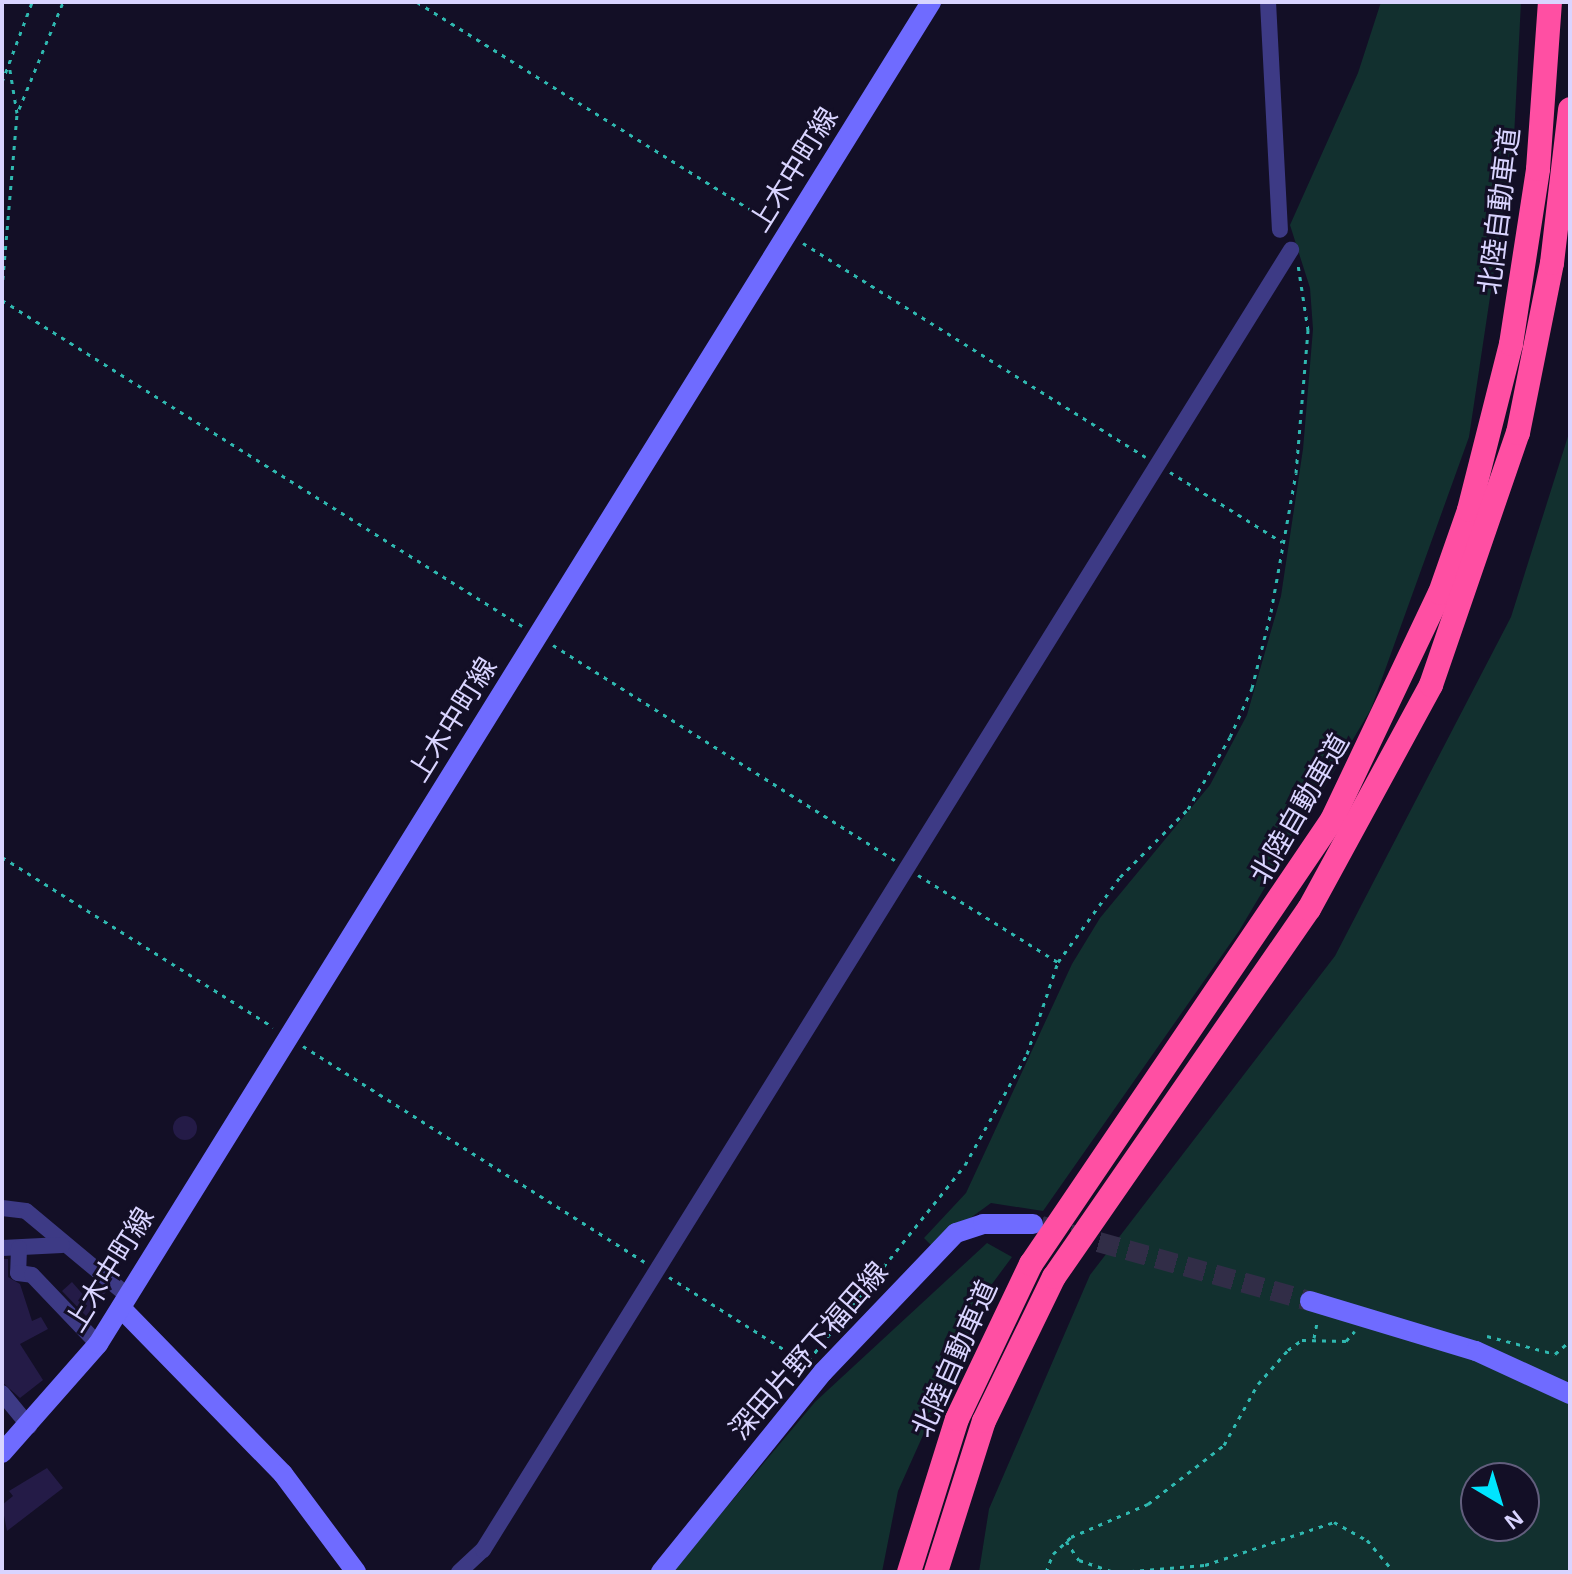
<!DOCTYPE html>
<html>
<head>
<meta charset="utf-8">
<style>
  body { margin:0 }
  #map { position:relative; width:1572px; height:1574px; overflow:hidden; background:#130f26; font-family:Arial,"Noto Sans JP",sans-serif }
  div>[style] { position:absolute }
  .green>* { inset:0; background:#12302f }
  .building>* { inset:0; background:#241b47 }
  .round { border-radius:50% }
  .secondary-tunnel>* { height:20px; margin-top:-10px; transform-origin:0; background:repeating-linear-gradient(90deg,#312d47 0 20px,transparent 0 30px) }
  .path>* { height:3px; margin-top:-1.5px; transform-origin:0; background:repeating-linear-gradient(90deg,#2fb8b0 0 4px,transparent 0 10px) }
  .street>* { height:16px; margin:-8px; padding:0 8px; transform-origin:8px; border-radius:8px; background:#3d3a85 }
  .secondary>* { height:20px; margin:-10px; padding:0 10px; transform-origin:10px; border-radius:10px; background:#6f6bff }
  .highway>* { height:24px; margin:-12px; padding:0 12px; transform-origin:12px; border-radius:12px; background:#ff4fa3 }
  span { translate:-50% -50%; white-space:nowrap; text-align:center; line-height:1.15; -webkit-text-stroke:6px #130f26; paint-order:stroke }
  .street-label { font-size:28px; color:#d9d4ff }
  .frame { position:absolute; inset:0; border:4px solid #d9d4ff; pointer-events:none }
  .north { position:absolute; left:1460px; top:1462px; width:80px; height:80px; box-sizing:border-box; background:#130f26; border:2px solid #625e7d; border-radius:50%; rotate:142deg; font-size:22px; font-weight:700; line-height:32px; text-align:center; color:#d9d4ff }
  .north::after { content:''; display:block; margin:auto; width:28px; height:36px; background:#00e5ff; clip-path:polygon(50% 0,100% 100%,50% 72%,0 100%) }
</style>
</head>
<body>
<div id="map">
  <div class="green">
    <div style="clip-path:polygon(1381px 2px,1521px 2px,1514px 137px,1469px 437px,1371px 709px,1239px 931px,1043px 1211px,991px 1203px,932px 1246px,924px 1238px,966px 1193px,1072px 964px,1100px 918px,1210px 785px,1247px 715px,1281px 596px,1303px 449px,1313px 329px,1310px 288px,1290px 225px,1358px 73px)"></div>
    <div style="clip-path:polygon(evenodd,1570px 430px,1570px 1572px,979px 1572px,989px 1509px,1090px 1275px,1335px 956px,1511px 617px,1570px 430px,1476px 1478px,1524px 1478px,1524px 1526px,1476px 1526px,1476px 1478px)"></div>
    <div style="clip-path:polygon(987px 1243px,1012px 1257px,989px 1288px,898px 1491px,882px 1572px,672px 1572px,815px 1402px)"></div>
  </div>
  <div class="building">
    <div class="round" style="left:173px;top:1116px;width:24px;height:24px"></div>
    <div style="clip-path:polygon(2px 1259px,8px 1259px,8px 1277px,20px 1284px,32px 1321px,41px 1317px,48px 1329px,20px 1344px,43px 1380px,20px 1398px,2px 1382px)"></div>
    <div style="clip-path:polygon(72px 1282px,86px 1298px,96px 1284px,106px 1292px,86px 1316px,62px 1291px)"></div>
    <div style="clip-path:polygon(47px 1468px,63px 1488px,7px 1531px,2px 1505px,13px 1496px,9px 1491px)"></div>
  </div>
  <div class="secondary-tunnel">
    <div style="left:1041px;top:1226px;width:279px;rotate:15.6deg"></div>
  </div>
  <div class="path">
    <div style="left:417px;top:2px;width:420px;rotate:31.9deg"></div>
    <div style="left:2px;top:82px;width:85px;rotate:-69.4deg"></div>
    <div style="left:19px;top:109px;width:116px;rotate:-67.6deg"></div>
    <div style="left:803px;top:243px;width:404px;rotate:32deg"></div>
    <div style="left:2px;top:289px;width:177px;rotate:-85.1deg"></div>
    <div style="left:17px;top:113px;width:50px;rotate:-99.3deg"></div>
    <div style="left:2px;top:300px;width:614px;rotate:32.08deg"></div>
    <div style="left:1170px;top:472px;width:132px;rotate:32deg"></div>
    <div style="left:553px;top:645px;width:404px;rotate:32.2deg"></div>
    <div style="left:2px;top:857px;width:320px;rotate:32.1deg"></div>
    <div style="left:918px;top:875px;width:165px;rotate:31.9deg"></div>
    <div style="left:303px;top:1046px;width:404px;rotate:32.3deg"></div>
    <div style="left:669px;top:1277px;width:160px;rotate:32.2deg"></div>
    <div style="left:1487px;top:1336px;width:70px;rotate:14.8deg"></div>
    <div style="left:1555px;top:1354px;width:20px;rotate:-41deg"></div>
    <div style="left:1314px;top:1338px;width:16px;rotate:-79deg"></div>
    <div style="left:796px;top:1376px;width:270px;rotate:-51.3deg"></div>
    <div style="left:965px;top:1165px;width:127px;rotate:-60.8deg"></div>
    <div style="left:1027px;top:1054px;width:97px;rotate:-71.4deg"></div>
    <div style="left:1058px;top:962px;width:105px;rotate:-53.9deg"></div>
    <div style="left:1120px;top:877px;width:96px;rotate:-45deg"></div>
    <div style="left:1188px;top:809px;width:83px;rotate:-59.7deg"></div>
    <div style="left:1230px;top:737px;width:54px;rotate:-65.8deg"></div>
    <div style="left:1252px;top:688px;width:78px;rotate:-76deg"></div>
    <div style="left:1271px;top:612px;width:141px;rotate:-79.8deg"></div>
    <div style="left:1296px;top:473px;width:144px;rotate:-85.2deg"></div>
    <div style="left:1308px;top:330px;width:66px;rotate:-98.7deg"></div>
    <div style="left:1066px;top:1541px;width:23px;rotate:56deg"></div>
    <div style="left:1079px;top:1560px;width:36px;rotate:19deg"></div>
    <div style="left:1046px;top:1572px;width:19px;rotate:-69deg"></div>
    <div style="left:1053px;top:1554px;width:25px;rotate:-43deg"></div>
    <div style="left:1071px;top:1537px;width:84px;rotate:-23.2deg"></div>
    <div style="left:1148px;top:1504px;width:96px;rotate:-37.8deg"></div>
    <div style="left:1224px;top:1445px;width:70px;rotate:-60.9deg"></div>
    <div style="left:1258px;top:1384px;width:45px;rotate:-48.6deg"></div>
    <div style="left:1288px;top:1350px;width:17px;rotate:-36deg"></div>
    <div style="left:1302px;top:1340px;width:44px;rotate:1.3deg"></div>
    <div style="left:1346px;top:1341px;width:13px;rotate:-48deg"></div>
    <div style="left:1120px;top:1572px;width:85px;rotate:-4.7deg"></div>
    <div style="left:1205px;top:1565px;width:136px;rotate:-18.4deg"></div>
    <div style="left:1334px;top:1522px;width:38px;rotate:29deg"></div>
    <div style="left:1367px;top:1540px;width:42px;rotate:49.8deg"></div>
  </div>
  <div class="street">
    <div style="left:1268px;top:2px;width:228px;rotate:87deg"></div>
    <div style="left:2px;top:1208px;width:24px;rotate:7deg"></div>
    <div style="left:26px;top:1211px;width:133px;rotate:39.8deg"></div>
    <div style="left:2px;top:1248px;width:60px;rotate:-2.9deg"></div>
    <div style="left:19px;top:1248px;width:25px;rotate:92deg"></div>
    <div style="left:18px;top:1273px;width:14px;rotate:8deg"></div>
    <div style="left:32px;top:1275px;width:95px;rotate:46.3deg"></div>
    <div style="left:2px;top:1393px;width:43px;rotate:50.7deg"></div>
    <div style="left:459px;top:1572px;width:33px;rotate:-43deg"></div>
    <div style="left:483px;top:1550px;width:1531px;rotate:-58.14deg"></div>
  </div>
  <div class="secondary">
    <div style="left:1310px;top:1301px;width:173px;rotate:16.8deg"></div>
    <div style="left:1476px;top:1351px;width:103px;rotate:24.6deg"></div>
    <div style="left:121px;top:1308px;width:232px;rotate:45.7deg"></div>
    <div style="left:283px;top:1474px;width:122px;rotate:53.3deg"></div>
    <div style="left:2px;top:1453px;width:145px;rotate:-48.6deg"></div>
    <div style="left:98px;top:1344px;width:1580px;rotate:-58.17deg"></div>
    <div style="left:661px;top:1572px;width:257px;rotate:-51deg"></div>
    <div style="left:823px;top:1372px;width:192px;rotate:-46.3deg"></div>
    <div style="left:956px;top:1233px;width:28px;rotate:-18deg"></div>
    <div style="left:983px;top:1224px;width:50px"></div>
  </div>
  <div class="highway">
    <div style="left:909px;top:1572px;width:160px;rotate:-72.6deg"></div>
    <div style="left:957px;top:1419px;width:172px;rotate:-64.5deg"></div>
    <div style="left:1031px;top:1264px;width:536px;rotate:-55.87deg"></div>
    <div style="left:1332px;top:820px;width:251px;rotate:-64.6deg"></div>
    <div style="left:1440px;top:593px;width:88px;rotate:-70.7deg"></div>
    <div style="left:1469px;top:510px;width:171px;rotate:-75.8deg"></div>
    <div style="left:1511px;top:344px;width:177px;rotate:-81.2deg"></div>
    <div style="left:1538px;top:169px;width:167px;rotate:-85.9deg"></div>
    <div style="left:936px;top:1572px;width:158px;rotate:-72.4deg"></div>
    <div style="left:984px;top:1421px;width:160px;rotate:-64.1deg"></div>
    <div style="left:1054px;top:1277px;width:448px;rotate:-55.3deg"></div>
    <div style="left:1309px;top:909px;width:255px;rotate:-61.4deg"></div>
    <div style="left:1431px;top:685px;width:267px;rotate:-71deg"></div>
    <div style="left:1518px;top:433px;width:173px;rotate:-78.7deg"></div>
    <div style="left:1552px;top:263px;width:155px;rotate:-83.3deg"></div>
  </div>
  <div class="street-label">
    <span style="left:794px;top:170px;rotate:-58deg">上木中町線</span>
    <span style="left:1500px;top:211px;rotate:-83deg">北陸自動車道</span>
    <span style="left:453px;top:720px;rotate:-58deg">上木中町線</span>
    <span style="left:1300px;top:809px;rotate:-60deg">北陸自動車道</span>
    <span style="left:110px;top:1270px;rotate:-58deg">上木中町線</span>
    <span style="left:809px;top:1351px;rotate:-49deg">深田片野下福田線</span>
    <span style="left:955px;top:1359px;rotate:-66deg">北陸自動車道</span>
  </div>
  <div class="frame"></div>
  <div class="north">N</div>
</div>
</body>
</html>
